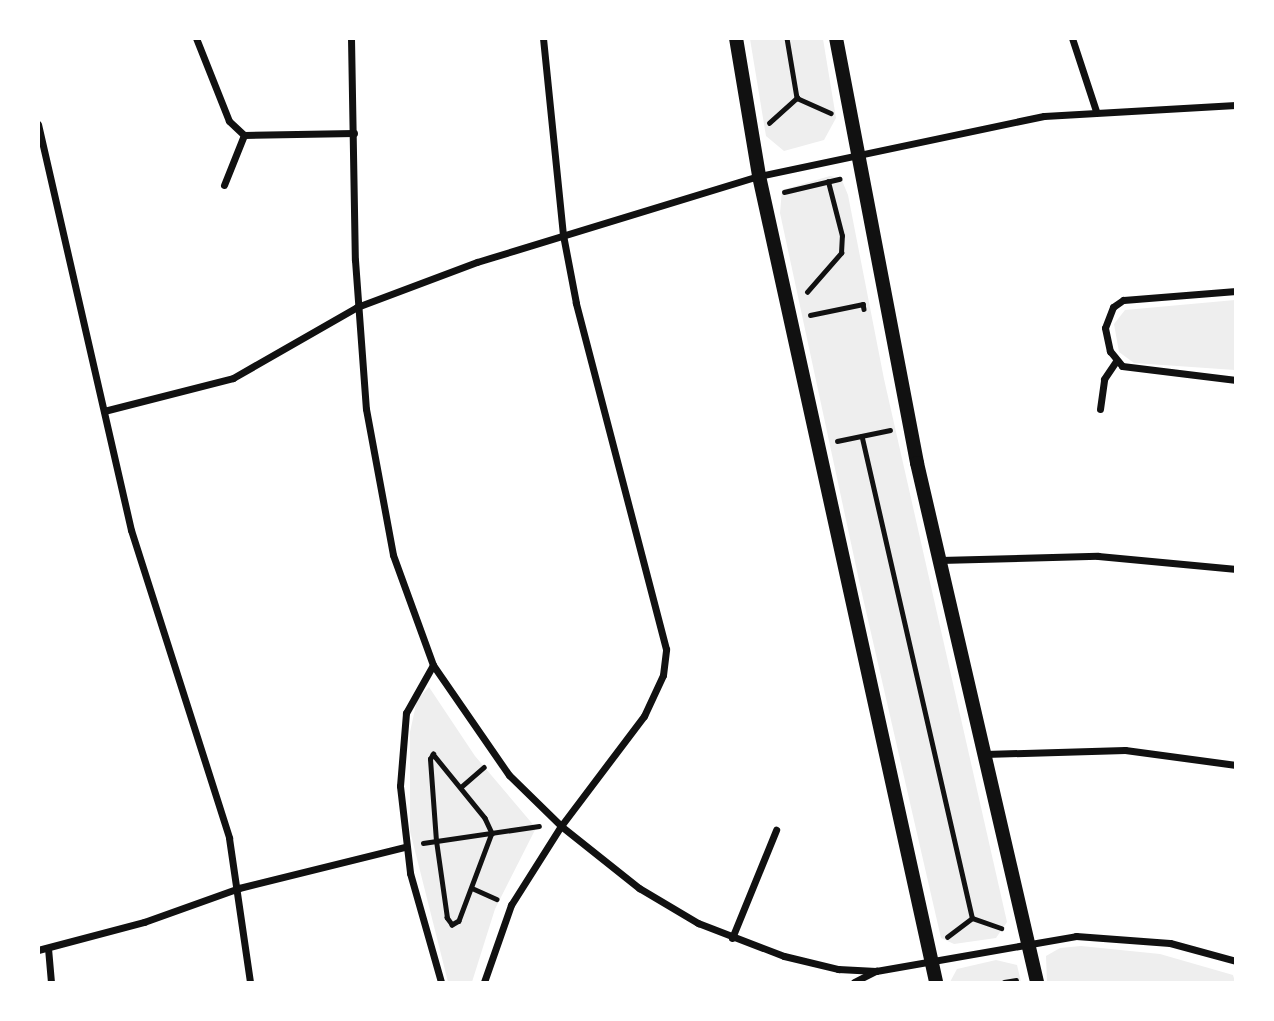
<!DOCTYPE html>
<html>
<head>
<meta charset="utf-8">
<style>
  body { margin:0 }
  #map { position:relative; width:1274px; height:1021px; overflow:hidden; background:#fff; font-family:"Alegreya Sans",sans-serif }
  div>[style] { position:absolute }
  .green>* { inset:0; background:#eee }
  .path>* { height:4.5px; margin:-2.25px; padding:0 2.25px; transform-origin:2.25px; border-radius:2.25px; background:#111 }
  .minor>* { height:7px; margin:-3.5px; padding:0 3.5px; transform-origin:3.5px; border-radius:3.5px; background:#111 }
  .secondary>* { height:14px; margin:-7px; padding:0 7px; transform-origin:7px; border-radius:7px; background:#111 }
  span { translate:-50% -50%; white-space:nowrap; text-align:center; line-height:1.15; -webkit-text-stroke:5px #fff; paint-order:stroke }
  .frame { position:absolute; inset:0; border:40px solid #fff; pointer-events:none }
</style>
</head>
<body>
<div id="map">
  <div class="green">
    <div style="clip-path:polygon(750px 39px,823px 39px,836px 118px,824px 140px,784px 151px,766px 136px)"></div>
    <div style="clip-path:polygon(830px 176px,841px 178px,848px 195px,884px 379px,1007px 922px,996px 938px,954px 944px,941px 938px,860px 585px,780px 213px,782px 190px)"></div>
    <div style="clip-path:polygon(1235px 300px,1235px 370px,1134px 363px,1119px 352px,1114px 324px,1125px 310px)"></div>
    <div style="clip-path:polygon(429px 687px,475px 756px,536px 828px,495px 909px,472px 982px,448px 982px,410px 831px,410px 732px,417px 700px)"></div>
    <div style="clip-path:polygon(1081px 946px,1160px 954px,1233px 975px,1235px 982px,1047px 982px,1046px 956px,1060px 948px)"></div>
    <div style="clip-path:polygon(996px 960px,1017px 965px,1021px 982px,950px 982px,957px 969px)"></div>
  </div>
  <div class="path">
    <div style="left:787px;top:38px;width:61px;rotate:80.5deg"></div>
    <div style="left:797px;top:98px;width:37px;rotate:24deg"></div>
    <div style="left:769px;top:123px;width:38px;rotate:-42deg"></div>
    <div style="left:784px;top:192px;width:57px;rotate:-13.3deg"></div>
    <div style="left:807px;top:292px;width:52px;rotate:-48.9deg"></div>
    <div style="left:841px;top:253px;width:17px;rotate:-87deg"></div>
    <div style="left:842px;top:236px;width:56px;rotate:-104.5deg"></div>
    <div style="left:810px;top:315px;width:54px;rotate:-11.7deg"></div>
    <div style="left:863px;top:304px;width:5px;rotate:79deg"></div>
    <div style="left:862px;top:436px;width:494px;rotate:77.1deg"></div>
    <div style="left:837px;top:441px;width:54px;rotate:-11.7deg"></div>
    <div style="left:433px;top:754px;width:82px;rotate:50.9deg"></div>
    <div style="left:485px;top:818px;width:17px;rotate:65deg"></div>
    <div style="left:492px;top:833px;width:94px;rotate:110.6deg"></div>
    <div style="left:459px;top:921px;width:8px;rotate:150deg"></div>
    <div style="left:452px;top:925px;width:9px;rotate:-126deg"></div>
    <div style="left:447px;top:918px;width:78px;rotate:-98.1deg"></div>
    <div style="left:436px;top:841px;width:82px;rotate:-94.2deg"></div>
    <div style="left:430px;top:759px;width:6px;rotate:-59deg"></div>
    <div style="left:461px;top:787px;width:30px;rotate:-41deg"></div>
    <div style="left:423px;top:843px;width:117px;rotate:-8.3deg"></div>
    <div style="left:472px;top:888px;width:27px;rotate:24deg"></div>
    <div style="left:972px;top:918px;width:31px;rotate:19deg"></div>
    <div style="left:947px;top:937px;width:31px;rotate:-37deg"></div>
    <div style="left:1004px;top:982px;width:12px;rotate:-9deg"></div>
  </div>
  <div class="minor">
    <div style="left:196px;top:38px;width:89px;rotate:68.3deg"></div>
    <div style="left:229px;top:121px;width:21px;rotate:43deg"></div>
    <div style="left:244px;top:135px;width:110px;rotate:-1deg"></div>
    <div style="left:351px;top:38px;width:222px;rotate:89deg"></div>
    <div style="left:355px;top:260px;width:149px;rotate:85.8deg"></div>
    <div style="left:366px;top:409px;width:148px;rotate:79.5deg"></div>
    <div style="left:393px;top:555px;width:117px;rotate:70deg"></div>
    <div style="left:433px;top:665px;width:134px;rotate:55.4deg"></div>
    <div style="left:509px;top:775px;width:73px;rotate:44.4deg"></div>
    <div style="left:561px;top:826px;width:100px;rotate:38.5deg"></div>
    <div style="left:639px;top:888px;width:69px;rotate:30.7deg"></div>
    <div style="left:698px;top:923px;width:92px;rotate:21deg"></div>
    <div style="left:784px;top:956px;width:56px;rotate:13.5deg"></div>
    <div style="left:838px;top:969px;width:38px;rotate:3deg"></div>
    <div style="left:1072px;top:38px;width:77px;rotate:71.8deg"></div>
    <div style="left:38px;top:124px;width:417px;rotate:77.1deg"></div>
    <div style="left:131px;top:530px;width:323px;rotate:72.3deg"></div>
    <div style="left:229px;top:838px;width:146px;rotate:81.7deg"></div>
    <div style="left:224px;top:185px;width:54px;rotate:-68.2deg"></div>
    <div style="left:1236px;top:291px;width:113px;rotate:175.4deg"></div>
    <div style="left:1123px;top:300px;width:12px;rotate:145deg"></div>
    <div style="left:1113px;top:307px;width:22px;rotate:111deg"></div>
    <div style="left:1105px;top:328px;width:24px;rotate:78deg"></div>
    <div style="left:1110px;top:351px;width:19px;rotate:51deg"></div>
    <div style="left:1122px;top:366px;width:115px;rotate:7deg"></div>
    <div style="left:1100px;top:409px;width:30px;rotate:-82deg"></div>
    <div style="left:1104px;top:379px;width:22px;rotate:-56deg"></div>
    <div style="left:104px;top:411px;width:133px;rotate:-14.3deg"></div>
    <div style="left:233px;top:378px;width:143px;rotate:-29.8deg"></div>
    <div style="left:357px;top:307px;width:128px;rotate:-20.6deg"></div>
    <div style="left:477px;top:262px;width:295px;rotate:-17deg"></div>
    <div style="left:759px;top:176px;width:291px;rotate:-11.9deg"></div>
    <div style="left:1044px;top:116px;width:192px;rotate:-3.3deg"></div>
    <div style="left:940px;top:560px;width:158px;rotate:-1.5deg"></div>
    <div style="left:1098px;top:556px;width:139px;rotate:5.4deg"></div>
    <div style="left:433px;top:665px;width:55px;rotate:119.4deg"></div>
    <div style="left:406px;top:713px;width:73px;rotate:94.7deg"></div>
    <div style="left:400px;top:786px;width:88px;rotate:83.4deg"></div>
    <div style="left:410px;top:873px;width:113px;rotate:74.1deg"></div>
    <div style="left:985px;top:754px;width:140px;rotate:-1.6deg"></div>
    <div style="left:1125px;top:750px;width:112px;rotate:7.7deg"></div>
    <div style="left:732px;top:938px;width:117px;rotate:-67.8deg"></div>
    <div style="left:48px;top:948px;width:34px;rotate:85deg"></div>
    <div style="left:38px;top:950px;width:110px;rotate:-14.8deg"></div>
    <div style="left:144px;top:922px;width:101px;rotate:-19.7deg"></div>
    <div style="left:239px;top:888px;width:171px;rotate:-13.9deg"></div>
    <div style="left:484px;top:982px;width:82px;rotate:-70.7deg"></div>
    <div style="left:511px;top:905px;width:93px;rotate:-57.7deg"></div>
    <div style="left:561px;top:826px;width:138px;rotate:-53deg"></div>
    <div style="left:644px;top:716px;width:45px;rotate:-65.1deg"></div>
    <div style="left:663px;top:675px;width:26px;rotate:-83deg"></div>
    <div style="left:666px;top:649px;width:358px;rotate:-104.6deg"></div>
    <div style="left:576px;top:303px;width:69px;rotate:-100.8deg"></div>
    <div style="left:563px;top:235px;width:198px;rotate:-95.8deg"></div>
    <div style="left:854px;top:982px;width:25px;rotate:-27deg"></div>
    <div style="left:876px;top:971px;width:203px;rotate:-9.9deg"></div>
    <div style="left:1076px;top:936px;width:94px;rotate:4.3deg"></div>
    <div style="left:1170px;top:943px;width:68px;rotate:15.3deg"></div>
  </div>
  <div class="secondary">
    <div style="left:736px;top:38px;width:140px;rotate:80.5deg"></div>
    <div style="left:759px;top:176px;width:825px;rotate:77.61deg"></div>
    <div style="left:836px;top:38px;width:433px;rotate:79.2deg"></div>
    <div style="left:917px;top:463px;width:533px;rotate:76.98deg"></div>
  </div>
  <div class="frame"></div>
</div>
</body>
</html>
